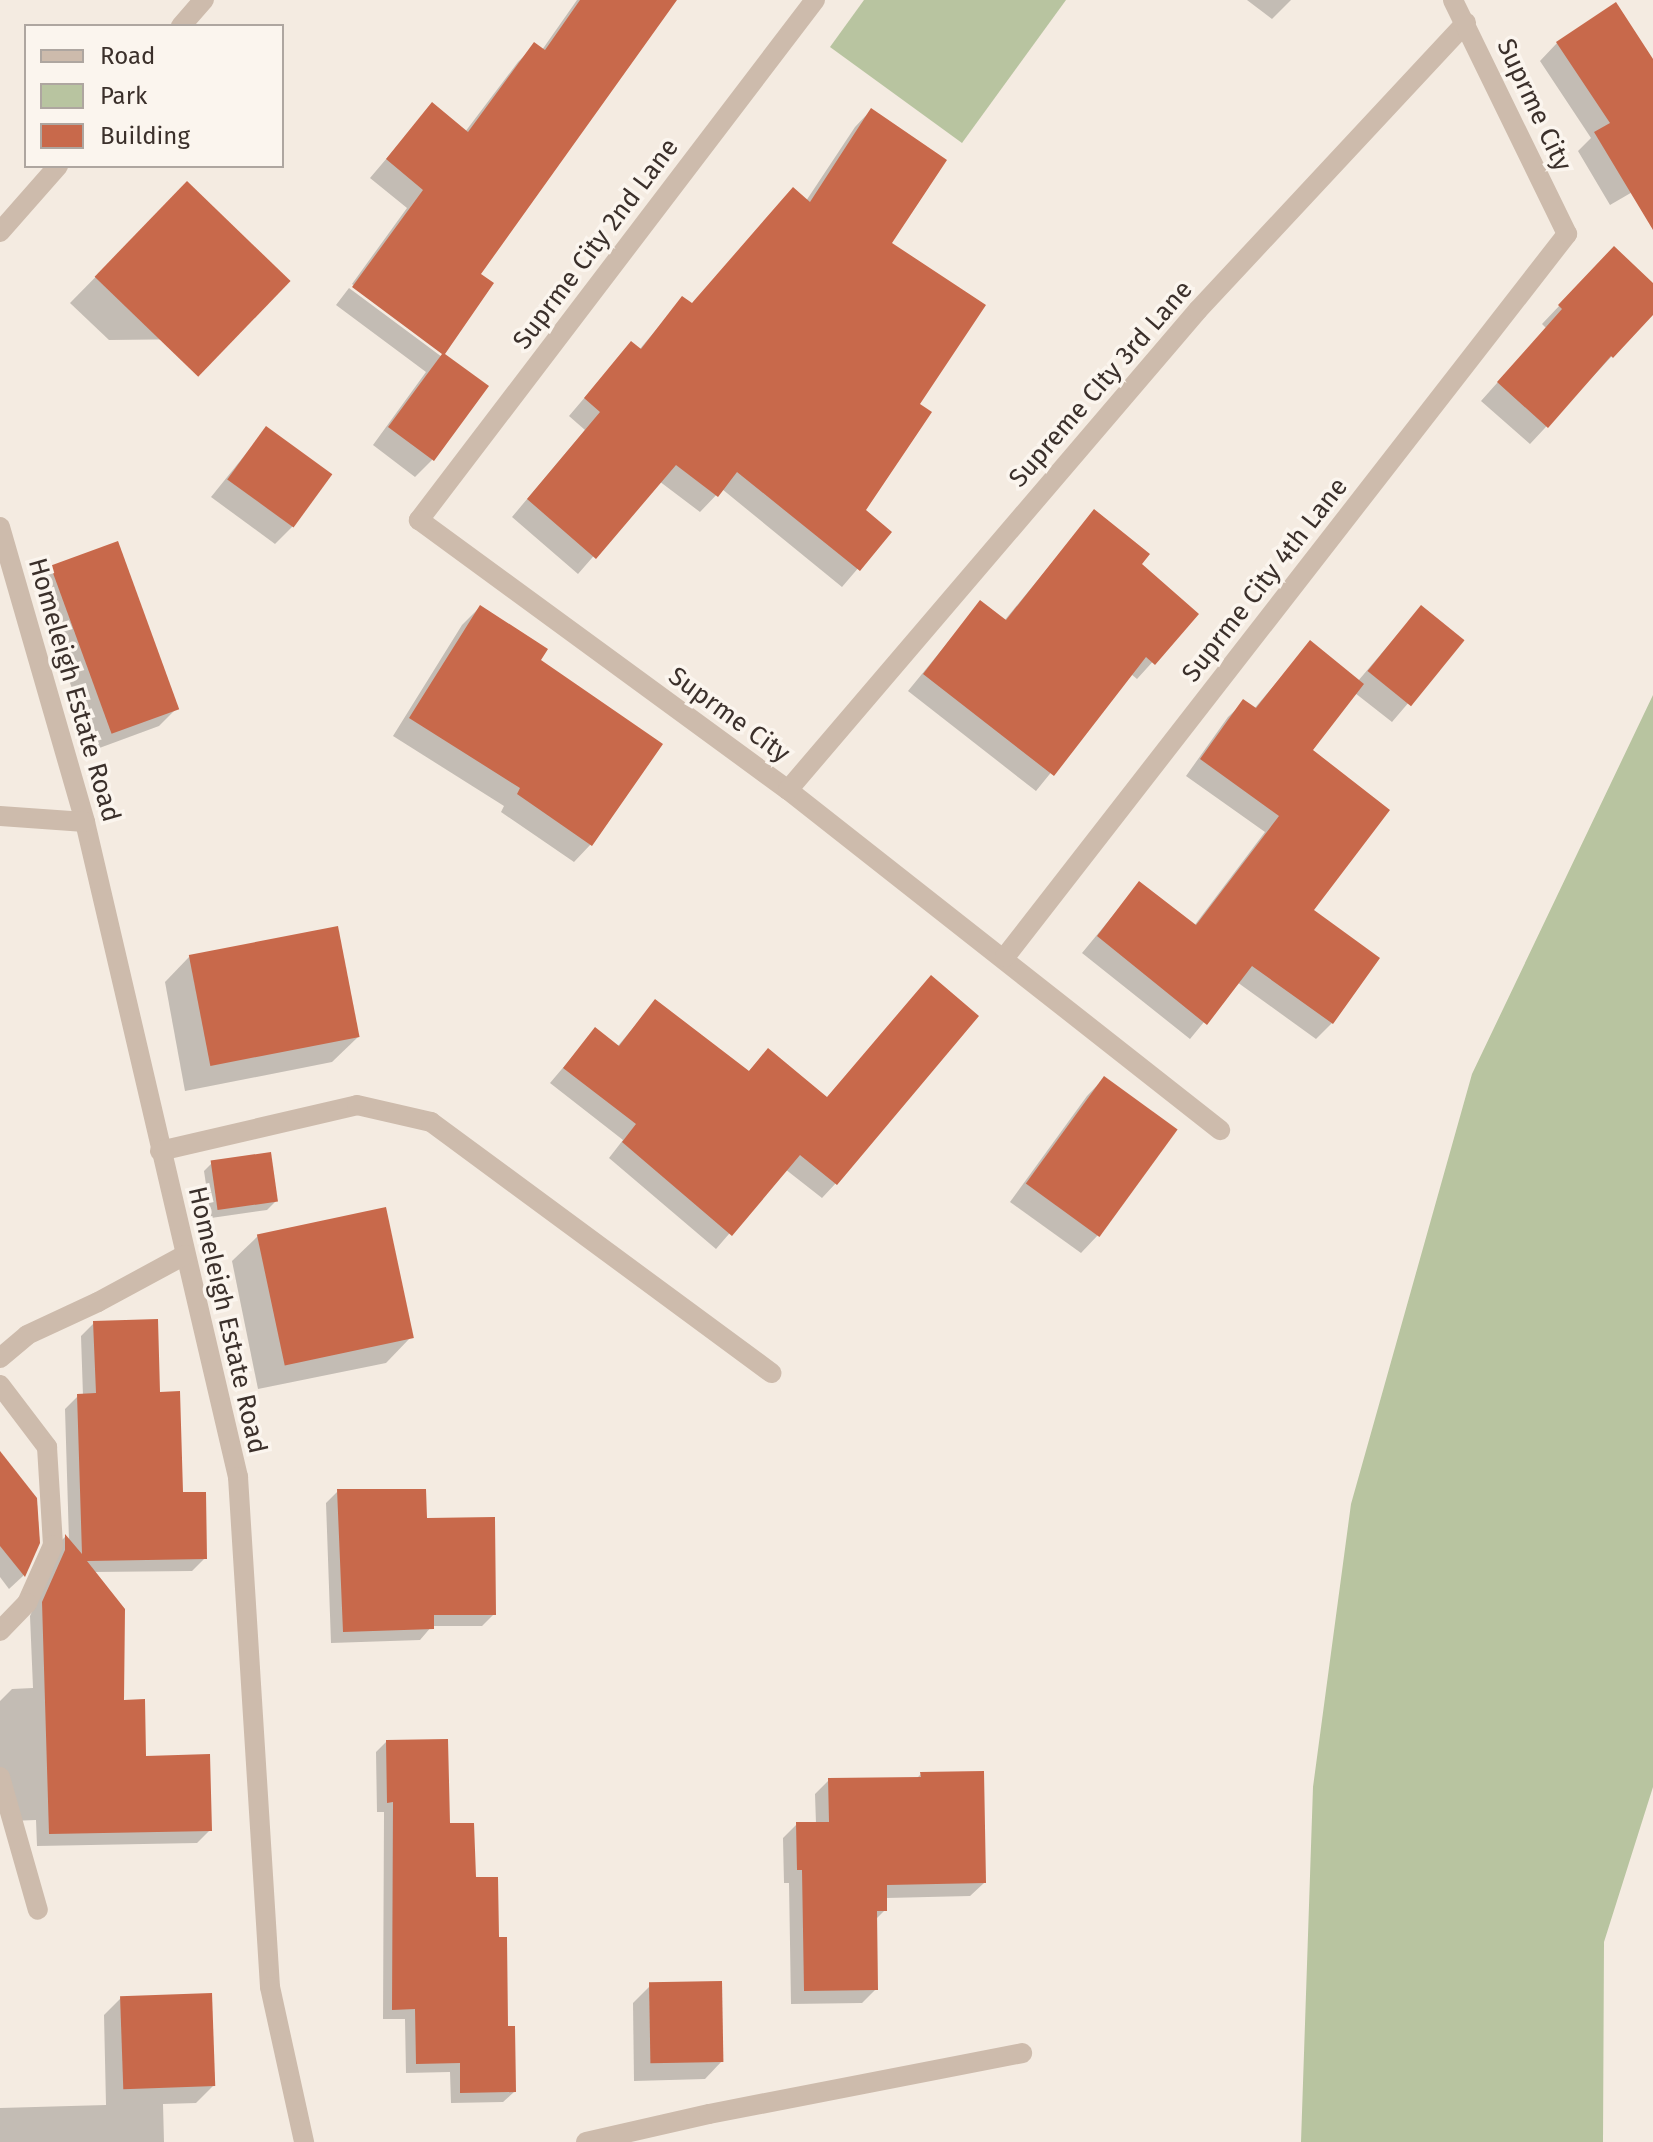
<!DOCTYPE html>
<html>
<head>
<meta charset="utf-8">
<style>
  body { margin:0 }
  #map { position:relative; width:1653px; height:2142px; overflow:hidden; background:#f4ebe1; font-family:"Fira Sans",sans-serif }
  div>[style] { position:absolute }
  .green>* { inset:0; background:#b8c4a0 }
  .shadow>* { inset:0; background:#0003 }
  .building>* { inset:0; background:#c8694b; transform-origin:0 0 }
  .minor>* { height:20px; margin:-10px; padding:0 10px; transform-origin:10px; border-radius:10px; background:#cdbbac }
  span { translate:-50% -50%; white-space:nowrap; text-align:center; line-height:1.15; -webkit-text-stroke:7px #fbf5ee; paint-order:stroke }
  .street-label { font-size:26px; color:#3b302b }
  .legend { position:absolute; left:24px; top:24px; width:260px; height:144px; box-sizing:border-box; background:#fbf5ee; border:2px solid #aea6a0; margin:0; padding:10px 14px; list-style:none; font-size:24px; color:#3b302b }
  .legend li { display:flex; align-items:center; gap:16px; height:40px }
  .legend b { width:40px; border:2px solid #aea6a0 }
</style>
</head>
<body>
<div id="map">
  <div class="green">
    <div style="clip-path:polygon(864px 0,1066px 0,962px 143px,830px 47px)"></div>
    <div style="clip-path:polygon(1653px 695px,1653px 1787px,1604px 1942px,1603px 2142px,1301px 2142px,1313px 1787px,1351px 1504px,1472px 1074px)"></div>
  </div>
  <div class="shadow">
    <div style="clip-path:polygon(577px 0,674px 0,478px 274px,443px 354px,432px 460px,415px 477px,373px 445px,426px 372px,336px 305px,349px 288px,442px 357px,442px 352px,352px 284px,407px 208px,370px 178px,432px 105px,465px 132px,518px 62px,535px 45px,542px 50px)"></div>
    <div style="clip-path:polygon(1247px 0,1291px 0,1272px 19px)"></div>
    <div style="clip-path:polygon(1557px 43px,1653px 66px,1653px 180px,1610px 205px,1578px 151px,1591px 138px,1540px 61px)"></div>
    <div style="clip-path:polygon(871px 110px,917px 405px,863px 511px,889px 532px,842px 587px,722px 489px,700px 512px,659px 481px,578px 574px,512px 517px,585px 430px,569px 416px,631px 343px,639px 350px,683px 298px,691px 305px,806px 201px,855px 127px)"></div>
    <div style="clip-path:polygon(187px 184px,200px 339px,109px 340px,70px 303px)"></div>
    <div style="clip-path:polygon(1597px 266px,1653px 285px,1653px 312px,1530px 444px,1481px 401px,1546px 328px,1542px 324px)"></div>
    <div style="clip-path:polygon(266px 429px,330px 474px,292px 527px,275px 544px,211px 497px)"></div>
    <div style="clip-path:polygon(1094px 512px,1139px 564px,1196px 614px,1137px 679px,1131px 674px,1036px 791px,908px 691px,980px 603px,1004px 621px)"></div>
    <div style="clip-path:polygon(52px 568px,176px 709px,159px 726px,94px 750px,35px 585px)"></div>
    <div style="clip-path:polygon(480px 607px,538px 661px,591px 844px,574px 862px,501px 812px,504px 806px,393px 736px,462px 625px)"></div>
    <div style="clip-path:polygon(1421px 607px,1462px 640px,1392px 722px,1355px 693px,1310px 750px,1311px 911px,1377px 958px,1332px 1023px,1316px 1039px,1237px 982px,1190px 1039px,1082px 953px,1139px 884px,1194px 926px,1265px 832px,1186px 776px,1228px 717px,1244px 702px,1254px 709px,1310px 643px,1358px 681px)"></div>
    <div style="clip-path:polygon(190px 956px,358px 1037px,332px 1062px,185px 1091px,165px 982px)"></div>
    <div style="clip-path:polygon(655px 1002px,748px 1072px,768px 1050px,826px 1098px,836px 1183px,822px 1198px,785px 1169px,716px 1249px,609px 1158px,623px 1140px,550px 1083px,595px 1030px,617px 1047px)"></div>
    <div style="clip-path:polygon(1104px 1078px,1098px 1235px,1081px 1253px,1010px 1202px,1087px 1096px)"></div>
    <div style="clip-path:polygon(212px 1163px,276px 1201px,267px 1210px,211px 1218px,204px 1171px)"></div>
    <div style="clip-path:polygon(258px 1236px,411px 1337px,386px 1363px,258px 1389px,232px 1261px)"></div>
    <div style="clip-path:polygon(94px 1323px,158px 1394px,181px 1495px,205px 1558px,192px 1571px,93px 1572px,122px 1702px,144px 1758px,210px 1830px,197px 1843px,37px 1846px,36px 1820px,10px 1821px,0 1786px,0 1701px,12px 1689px,33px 1688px,30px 1616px,53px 1565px,53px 1549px,65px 1537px,69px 1541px,65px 1409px,78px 1396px,83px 1396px,81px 1336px)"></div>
    <div style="clip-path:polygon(0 1454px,38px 1542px,23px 1576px,9px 1589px,0 1577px)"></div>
    <div style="clip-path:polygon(338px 1491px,425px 1520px,494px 1614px,482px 1626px,432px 1626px,420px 1640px,331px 1643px,326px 1503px)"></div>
    <div style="clip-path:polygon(386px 1742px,448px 1825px,474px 1879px,497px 1939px,514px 2092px,503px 2102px,451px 2103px,450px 2072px,406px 2073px,405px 2019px,383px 2019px,384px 1812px,377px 1812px,376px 1752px)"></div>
    <div style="clip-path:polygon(921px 1774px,984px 1883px,970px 1896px,886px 1898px,885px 1910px,875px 1920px,876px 1989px,862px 2003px,791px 2004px,789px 1883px,784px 1883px,783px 1838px,797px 1824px,816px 1824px,815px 1794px,829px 1780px,916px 1779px)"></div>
    <div style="clip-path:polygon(650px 1986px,722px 2061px,705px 2079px,634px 2081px,633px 2003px)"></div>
    <div style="clip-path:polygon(121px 1998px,213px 2086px,196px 2103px,163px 2104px,164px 2142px,0 2142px,0 2108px,106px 2105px,104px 2015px)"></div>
  </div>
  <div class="building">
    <div style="clip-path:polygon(580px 0,677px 0,481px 274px,494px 283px,445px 354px,489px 386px,434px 461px,388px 427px,442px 354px,352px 287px,423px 190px,386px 159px,432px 102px,468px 132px,534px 42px,545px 50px)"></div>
    <div style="clip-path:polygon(1616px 2px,1653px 59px,1653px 230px,1594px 132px,1610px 123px,1556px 42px)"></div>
    <div style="clip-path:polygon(871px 108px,947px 160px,892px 243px,986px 305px,920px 404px,932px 412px,866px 510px,892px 532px,860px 571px,737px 472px,718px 497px,676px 465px,596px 559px,527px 499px,600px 412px,584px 398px,631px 341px,641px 349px,682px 296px,692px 303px,793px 187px,810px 202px)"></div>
    <div style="left:187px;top:181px;width:144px;height:133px;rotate:44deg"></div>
    <div style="clip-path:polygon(1614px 246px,1653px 283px,1653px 315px,1613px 358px,1611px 356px,1548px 428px,1497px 382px,1562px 309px,1558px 305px)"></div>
    <div style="left:266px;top:426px;width:82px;height:66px;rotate:36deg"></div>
    <div style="clip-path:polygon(1094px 509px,1150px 554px,1142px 564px,1199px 614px,1155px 665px,1146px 657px,1054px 776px,923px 674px,980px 600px,1006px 620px)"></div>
    <div style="left:118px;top:541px;width:179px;height:72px;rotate:70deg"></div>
    <div style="clip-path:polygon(480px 605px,548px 649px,541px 660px,663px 744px,592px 846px,517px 794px,520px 788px,409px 718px)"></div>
    <div style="left:1421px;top:605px;width:56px;height:85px;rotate:39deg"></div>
    <div style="clip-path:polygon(1310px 640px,1364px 684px,1313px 750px,1390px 810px,1314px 910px,1380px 958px,1333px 1024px,1252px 966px,1207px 1025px,1097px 936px,1139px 881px,1196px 925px,1279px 816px,1200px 759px,1243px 699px,1256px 708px)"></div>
    <div style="left:338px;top:926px;width:113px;height:152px;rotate:79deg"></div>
    <div style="clip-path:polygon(931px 975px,979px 1016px,837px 1185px,800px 1155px,732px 1236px,622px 1142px,636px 1124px,563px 1068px,595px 1027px,619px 1046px,655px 999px,749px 1071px,768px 1048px,827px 1097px)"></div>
    <div style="left:1104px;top:1076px;width:91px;height:133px;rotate:36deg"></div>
    <div style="left:271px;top:1152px;width:50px;height:61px;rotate:82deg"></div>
    <div style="left:386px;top:1207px;width:134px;height:132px;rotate:78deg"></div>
    <div style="clip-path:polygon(158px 1319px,160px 1392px,180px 1391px,183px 1492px,206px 1492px,207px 1559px,87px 1561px,125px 1609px,124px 1700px,145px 1699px,146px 1756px,210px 1754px,212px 1831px,49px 1834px,42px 1602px,65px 1550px,65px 1534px,82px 1554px,77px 1394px,96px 1393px,93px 1321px)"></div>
    <div style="clip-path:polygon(0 1451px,37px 1498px,40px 1543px,25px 1577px,0 1546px)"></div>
    <div style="clip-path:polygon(337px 1489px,426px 1489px,427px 1518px,495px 1517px,496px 1615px,434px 1615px,434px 1629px,343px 1632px)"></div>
    <div style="clip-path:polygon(448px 1739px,450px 1823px,474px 1823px,476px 1877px,498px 1877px,499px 1937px,507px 1937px,508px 2026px,515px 2026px,516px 2092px,460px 2093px,460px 2063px,416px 2064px,415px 2009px,392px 2010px,393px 1802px,387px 1803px,386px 1740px)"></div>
    <div style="clip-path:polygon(984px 1771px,986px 1883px,887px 1885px,887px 1911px,877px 1911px,878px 1990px,804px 1991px,802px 1870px,797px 1870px,796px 1822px,829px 1822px,828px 1778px,921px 1777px,920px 1772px)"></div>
    <div style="left:722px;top:1981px;width:81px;height:73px;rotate:89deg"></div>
    <div style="left:212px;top:1993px;width:93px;height:92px;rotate:88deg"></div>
  </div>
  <div class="minor">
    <div style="left:815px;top:0;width:654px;rotate:127.29deg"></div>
    <div style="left:419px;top:520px;width:457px;rotate:36.2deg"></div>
    <div style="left:788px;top:790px;width:550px;rotate:38.2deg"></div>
    <div style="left:181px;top:26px;width:35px;rotate:-49deg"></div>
    <div style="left:0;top:232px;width:88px;rotate:-48.7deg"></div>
    <div style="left:0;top:527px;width:307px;rotate:73.9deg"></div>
    <div style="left:85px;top:822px;width:673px;rotate:76.85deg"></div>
    <div style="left:238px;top:1477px;width:511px;rotate:86.41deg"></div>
    <div style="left:270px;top:1987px;width:159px;rotate:77.6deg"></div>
    <div style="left:788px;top:790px;width:631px;rotate:-49.5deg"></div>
    <div style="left:1198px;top:310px;width:393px;rotate:-47deg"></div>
    <div style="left:0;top:816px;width:85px;rotate:4deg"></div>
    <div style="left:1005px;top:957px;width:916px;rotate:-52.14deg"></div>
    <div style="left:1567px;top:234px;width:260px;rotate:-116deg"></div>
    <div style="left:160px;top:1151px;width:202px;rotate:-13.1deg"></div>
    <div style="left:357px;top:1105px;width:76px;rotate:12.9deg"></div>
    <div style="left:431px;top:1122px;width:423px;rotate:36.4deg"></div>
    <div style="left:0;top:1358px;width:35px;rotate:-40deg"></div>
    <div style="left:27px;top:1335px;width:78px;rotate:-24.9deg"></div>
    <div style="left:98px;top:1302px;width:99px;rotate:-28.4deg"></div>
    <div style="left:0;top:1385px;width:78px;rotate:52.8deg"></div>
    <div style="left:47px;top:1447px;width:98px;rotate:86.5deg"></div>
    <div style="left:53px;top:1545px;width:64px;rotate:114.1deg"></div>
    <div style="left:27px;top:1603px;width:39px;rotate:134deg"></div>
    <div style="left:0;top:1777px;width:138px;rotate:74.1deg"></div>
    <div style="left:586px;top:2142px;width:126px;rotate:-12.8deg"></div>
    <div style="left:709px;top:2114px;width:319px;rotate:-11deg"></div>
  </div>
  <div class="street-label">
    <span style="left:1534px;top:105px;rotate:65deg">Suprme City</span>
    <span style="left:596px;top:244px;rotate:-53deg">Suprme City 2nd Lane</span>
    <span style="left:1101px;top:384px;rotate:-49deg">Supreme CIty 3rd Lane</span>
    <span style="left:1265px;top:580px;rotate:-52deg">Suprme City 4th Lane</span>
    <span style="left:74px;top:690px;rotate:74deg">Homeleigh Estate Road</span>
    <span style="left:729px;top:715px;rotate:36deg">Suprme City</span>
    <span style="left:227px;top:1320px;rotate:77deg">Homeleigh Estate Road</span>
  </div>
  <ul class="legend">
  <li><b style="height:10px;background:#cdbbac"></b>Road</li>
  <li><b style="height:22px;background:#b8c4a0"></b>Park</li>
  <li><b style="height:22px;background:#c8694b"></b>Building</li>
  </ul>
</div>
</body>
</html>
